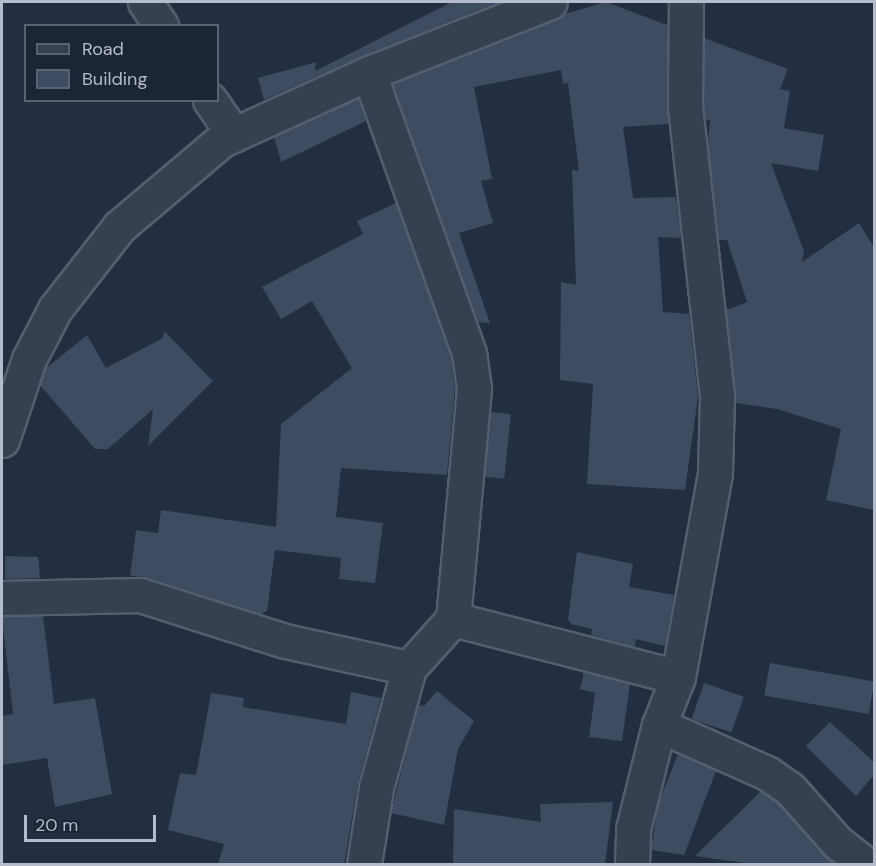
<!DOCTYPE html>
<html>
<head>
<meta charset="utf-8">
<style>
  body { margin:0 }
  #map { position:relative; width:876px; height:866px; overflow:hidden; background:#232e41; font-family:"DM Sans",sans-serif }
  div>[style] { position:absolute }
  .building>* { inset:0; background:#3e4c61; transform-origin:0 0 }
  .roads { filter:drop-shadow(2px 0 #555e6f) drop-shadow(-2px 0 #555e6f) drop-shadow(0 2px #555e6f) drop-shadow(0 -2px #555e6f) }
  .minor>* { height:33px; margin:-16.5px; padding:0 16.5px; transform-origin:16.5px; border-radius:16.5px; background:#374051 }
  span { translate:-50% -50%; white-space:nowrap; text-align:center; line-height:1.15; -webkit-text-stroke:6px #1c2536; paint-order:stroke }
  .frame { position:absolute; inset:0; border:3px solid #b4bbcc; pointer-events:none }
  .legend { position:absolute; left:24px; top:24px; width:195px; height:78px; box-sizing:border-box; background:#1c2536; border:2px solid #596172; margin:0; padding:8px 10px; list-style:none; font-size:18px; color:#b4bbcc }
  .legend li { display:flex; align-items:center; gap:12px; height:30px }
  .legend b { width:30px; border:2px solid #596172 }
  .scale { position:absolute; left:24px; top:815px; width:132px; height:27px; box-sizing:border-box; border:3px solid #b4bbcc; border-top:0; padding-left:8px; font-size:18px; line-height:21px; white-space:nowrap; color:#b4bbcc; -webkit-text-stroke:4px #1c2536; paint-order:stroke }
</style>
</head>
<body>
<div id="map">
  <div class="building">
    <div style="clip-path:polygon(452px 2px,497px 3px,362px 56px,264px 100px,258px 78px,316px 62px,315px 71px)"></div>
    <div style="clip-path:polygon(606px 2px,667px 25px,668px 124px,623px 127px,633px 198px,676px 197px,681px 238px,658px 237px,663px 312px,689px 314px,698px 397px,685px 490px,587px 484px,593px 384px,560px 380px,561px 282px,576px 285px,572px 170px,579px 171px,568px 83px,563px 84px,561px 70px,474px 87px,492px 179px,481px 181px,493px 223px,459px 233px,490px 323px,478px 322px,393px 84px,565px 14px)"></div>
    <div style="clip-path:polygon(704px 38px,788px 69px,780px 89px,790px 91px,784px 128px,824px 135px,818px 171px,771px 163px,804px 251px,802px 262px,859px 223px,874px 247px,874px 510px,826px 500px,841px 429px,777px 409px,736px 403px,726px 310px,747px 302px,727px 240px,719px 240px,708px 144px,710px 120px,705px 121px,704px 106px)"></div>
    <div style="clip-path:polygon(358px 99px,366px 121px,281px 162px,274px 137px)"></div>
    <div style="clip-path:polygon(396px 203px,451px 358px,455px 388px,447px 475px,341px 468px,336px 517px,383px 523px,375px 583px,339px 579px,341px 558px,275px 550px,267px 611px,261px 614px,146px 577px,130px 576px,136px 530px,158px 533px,161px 510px,276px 527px,281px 424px,352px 368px,312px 301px,281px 319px,262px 287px,363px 234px,357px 221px)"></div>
    <div style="clip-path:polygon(164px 331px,213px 381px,148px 446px,153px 409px,108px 449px,95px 449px,40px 385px,45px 369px,87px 335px,106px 368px,163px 338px)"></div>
    <div style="left:491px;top:412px;width:20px;height:65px;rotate:6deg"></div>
    <div style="clip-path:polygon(577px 552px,633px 564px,629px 587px,674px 595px,665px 646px,636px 639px,635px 647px,591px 635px,592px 629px,571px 624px,568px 619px)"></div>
    <div style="clip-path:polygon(5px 556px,38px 557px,40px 578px,5px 579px)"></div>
    <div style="clip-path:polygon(43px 616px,54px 704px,95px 698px,112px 794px,55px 807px,47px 758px,2px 765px,2px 716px,13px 714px,2px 617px)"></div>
    <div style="left:770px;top:663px;width:106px;height:33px;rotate:10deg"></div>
    <div style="clip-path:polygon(584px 672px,630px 684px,622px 741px,589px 737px,595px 693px,580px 689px)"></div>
    <div style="left:704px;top:683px;width:42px;height:38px;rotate:19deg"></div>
    <div style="clip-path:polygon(437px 691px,474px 721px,458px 749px,444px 825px,391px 813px,418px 705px,424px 706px)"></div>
    <div style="clip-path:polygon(351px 692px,381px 698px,358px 783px,344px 864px,218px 864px,224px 844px,168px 830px,180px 773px,196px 775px,211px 693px,244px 698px,243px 707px,346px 724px)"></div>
    <div style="clip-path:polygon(830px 722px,874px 762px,874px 775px,856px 796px,806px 746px)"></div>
    <div style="clip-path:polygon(678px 754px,716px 771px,684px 855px,651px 850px,658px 804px)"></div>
    <div style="clip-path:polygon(761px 791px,777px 803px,835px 864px,752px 864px,695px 856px)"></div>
    <div style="clip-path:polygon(613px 802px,605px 864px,453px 864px,454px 809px,541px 822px,540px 804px)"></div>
  </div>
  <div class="roads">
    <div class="minor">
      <div style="left:145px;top:2px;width:29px;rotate:56deg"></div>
      <div style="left:210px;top:100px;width:42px;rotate:55.6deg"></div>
      <div style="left:2px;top:440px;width:85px;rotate:-71.6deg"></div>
      <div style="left:29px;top:359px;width:56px;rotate:-62.5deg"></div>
      <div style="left:55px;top:309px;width:104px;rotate:-52deg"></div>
      <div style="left:119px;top:227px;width:135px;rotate:-40.2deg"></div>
      <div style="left:222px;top:140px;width:162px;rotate:-24.5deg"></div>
      <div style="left:369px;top:73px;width:194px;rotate:-21.4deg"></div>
      <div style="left:2px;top:598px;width:138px;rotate:-1.2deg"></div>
      <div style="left:140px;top:595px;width:152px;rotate:17.6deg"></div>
      <div style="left:285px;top:641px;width:127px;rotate:12.3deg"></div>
      <div style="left:453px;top:619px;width:232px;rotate:14.5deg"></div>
      <div style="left:659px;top:725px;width:118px;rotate:24deg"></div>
      <div style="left:767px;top:773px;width:28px;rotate:35deg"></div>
      <div style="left:790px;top:789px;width:71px;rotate:48.4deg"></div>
      <div style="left:837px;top:842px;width:36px;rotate:38deg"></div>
      <div style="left:364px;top:864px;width:77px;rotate:-81deg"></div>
      <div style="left:376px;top:788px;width:124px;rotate:-74.6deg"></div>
      <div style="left:409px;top:668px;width:66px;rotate:-48.1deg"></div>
      <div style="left:453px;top:619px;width:232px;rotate:-84.8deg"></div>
      <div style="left:474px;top:388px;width:35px;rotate:-98deg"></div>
      <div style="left:469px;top:353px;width:297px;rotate:-109.7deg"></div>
      <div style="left:632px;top:864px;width:35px;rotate:-88deg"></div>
      <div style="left:633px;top:829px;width:107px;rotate:-76deg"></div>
      <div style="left:659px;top:725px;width:52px;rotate:-68.4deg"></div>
      <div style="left:678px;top:677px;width:207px;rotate:-79.7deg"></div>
      <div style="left:715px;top:473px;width:77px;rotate:-88.5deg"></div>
      <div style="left:717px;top:396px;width:291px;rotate:-96.3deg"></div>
      <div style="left:685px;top:107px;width:105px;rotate:-89.5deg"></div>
    </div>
  </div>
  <div class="frame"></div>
  <ul class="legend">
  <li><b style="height:8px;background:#374051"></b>Road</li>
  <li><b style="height:16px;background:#3e4c61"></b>Building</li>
  </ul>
  <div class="scale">20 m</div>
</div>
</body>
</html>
